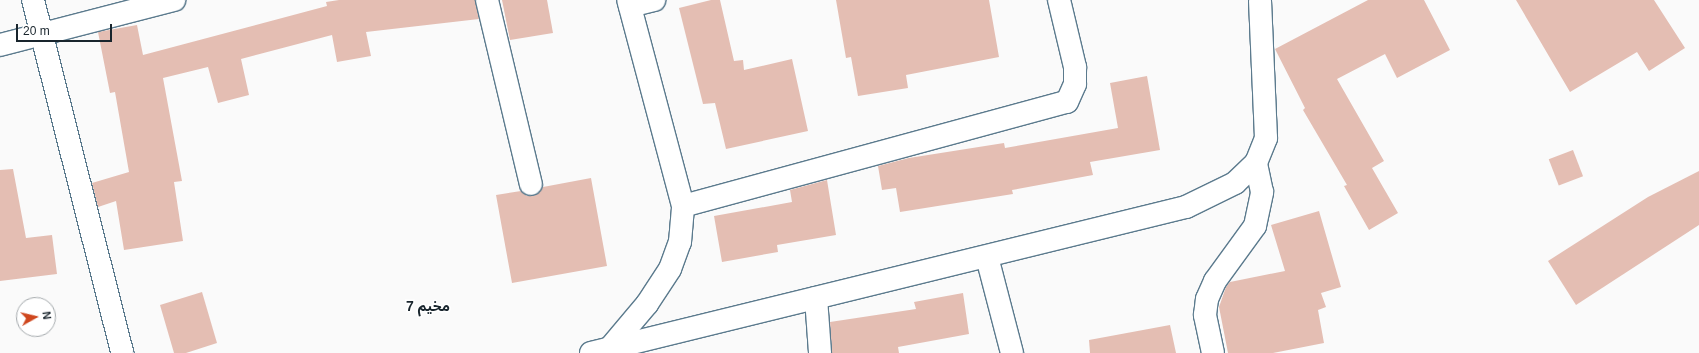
<!DOCTYPE html>
<html>
<head>
<meta charset="utf-8">
<style>
  body { margin:0 }
  #map { position:relative; width:1699px; height:353px; overflow:hidden; background:#fafafa; font-family:Helvetica,"Noto Sans Arabic",sans-serif }
  div>[style] { position:absolute }
  .building>* { inset:0; background:#e4beb3; transform-origin:0 0 }
  .roads { filter:drop-shadow(1px 0 #5b7a8d) drop-shadow(-1px 0 #5b7a8d) drop-shadow(0 1px #5b7a8d) drop-shadow(0 -1px #5b7a8d) }
  .street>* { height:22px; margin:-11px; padding:0 11px; transform-origin:11px; border-radius:11px; background:#fff }
  span { translate:-50% -50%; white-space:nowrap; text-align:center; line-height:1.15; -webkit-text-stroke:3px #fff; paint-order:stroke }
  .neighbourhood-label { font-size:14px; color:#19252d; font-weight:700 }
  .north { position:absolute; left:16px; top:297px; width:40px; height:40px; box-sizing:border-box; background:#fff; border:1px solid #a3a8ab; border-radius:50%; rotate:82deg; font-size:11px; font-weight:700; line-height:16px; text-align:center; color:#19252d }
  .north::after { content:''; display:block; margin:auto; width:14px; height:18px; background:#cf471e; clip-path:polygon(50% 0,100% 100%,50% 72%,0 100%) }
  .scale { position:absolute; left:16px; top:24px; width:96px; height:18px; box-sizing:border-box; border:2px solid #19252d; border-top:0; padding-left:5px; font-size:12px; line-height:14px; white-space:nowrap; color:#19252d; -webkit-text-stroke:3px #fff; paint-order:stroke }
</style>
</head>
<body>
<div id="map">
  <div class="building">
    <div style="clip-path:polygon(339px 0,475px 0,479px 19px,366px 32px,371px 56px,337px 62px,332px 35px,241px 59px,249px 95px,218px 103px,208px 67px,163px 78px,182px 181px,174px 182px,183px 241px,124px 250px,116px 201px,98px 207px,92px 183px,129px 172px,115px 92px,110px 93px,98px 32px,137px 25px,143px 55px,327px 6px,326px 2px)"></div>
    <div style="clip-path:polygon(502px 0,547px 0,553px 33px,510px 40px)"></div>
    <div style="clip-path:polygon(711px 0,720px 0,734px 61px,743px 60px,744px 70px,792px 59px,808px 131px,726px 149px,715px 103px,703px 104px,679px 8px)"></div>
    <div style="clip-path:polygon(836px 0,989px 0,999px 57px,906px 75px,908px 88px,858px 96px,851px 57px,846px 58px)"></div>
    <div style="clip-path:polygon(1368px 0,1424px 0,1450px 50px,1397px 78px,1385px 54px,1337px 79px,1384px 161px,1372px 168px,1398px 213px,1369px 230px,1344px 186px,1347px 185px,1303px 110px,1305px 108px,1275px 49px)"></div>
    <div style="clip-path:polygon(1516px 0,1654px 0,1685px 48px,1649px 71px,1637px 52px,1570px 92px)"></div>
    <div style="clip-path:polygon(1147px 76px,1160px 150px,1090px 162px,1093px 175px,1012px 190px,1013px 194px,900px 212px,896px 188px,882px 190px,878px 166px,909px 158px,1004px 143px,1005px 148px,1118px 128px,1110px 83px)"></div>
    <div style="left:1573px;top:150px;width:28px;height:26px;rotate:69deg"></div>
    <div style="clip-path:polygon(13px 169px,26px 238px,52px 235px,57px 274px,0 281px,0 170px)"></div>
    <div style="clip-path:polygon(1699px 171px,1699px 225px,1576px 305px,1548px 261px,1648px 197px)"></div>
    <div style="clip-path:polygon(591px 178px,607px 266px,512px 283px,496px 195px,521px 191px,527px 196px,534px 196px,543px 187px)"></div>
    <div style="clip-path:polygon(827px 180px,836px 235px,777px 245px,778px 252px,722px 262px,714px 216px,792px 202px,790px 190px)"></div>
    <div style="clip-path:polygon(1319px 211px,1341px 287px,1321px 293px,1326px 307px,1318px 310px,1324px 343px,1273px 353px,1228px 353px,1219px 307px,1226px 287px,1230px 282px,1285px 271px,1271px 225px)"></div>
    <div style="clip-path:polygon(202px 292px,217px 343px,186px 353px,174px 353px,160px 305px)"></div>
    <div style="clip-path:polygon(963px 293px,969px 334px,898px 347px,899px 353px,832px 353px,830px 322px,916px 309px,914px 302px)"></div>
    <div style="clip-path:polygon(1170px 325px,1176px 353px,1090px 353px,1089px 340px)"></div>
  </div>
  <div class="roads">
    <div class="street">
      <div style="left:33px;top:0;width:364px;rotate:75.8deg"></div>
      <div style="left:487px;top:0;width:189px;rotate:76.6deg"></div>
      <div style="left:630px;top:6px;width:25px;rotate:-14deg"></div>
      <div style="left:0;top:45px;width:180px;rotate:-14.5deg"></div>
      <div style="left:683px;top:206px;width:398px;rotate:-15.2deg"></div>
      <div style="left:1067px;top:102px;width:20px;rotate:-66deg"></div>
      <div style="left:1075px;top:84px;width:17px;rotate:-90deg"></div>
      <div style="left:1075px;top:67px;width:69px;rotate:-103.4deg"></div>
      <div style="left:987px;top:257px;width:99px;rotate:75.4deg"></div>
      <div style="left:816px;top:298px;width:55px;rotate:85.8deg"></div>
      <div style="left:609px;top:349px;width:59px;rotate:-49.8deg"></div>
      <div style="left:647px;top:304px;width:42px;rotate:-56.7deg"></div>
      <div style="left:670px;top:269px;width:29px;rotate:-70deg"></div>
      <div style="left:680px;top:242px;width:36px;rotate:-85deg"></div>
      <div style="left:683px;top:206px;width:213px;rotate:-104.9deg"></div>
      <div style="left:591px;top:353px;width:613px;rotate:-13.79deg"></div>
      <div style="left:1186px;top:207px;width:55px;rotate:-26.1deg"></div>
      <div style="left:1235px;top:183px;width:29px;rotate:-44deg"></div>
      <div style="left:1256px;top:163px;width:27px;rotate:-68deg"></div>
      <div style="left:1266px;top:138px;width:137px;rotate:-92.5deg"></div>
      <div style="left:1213px;top:353px;width:39px;rotate:-102deg"></div>
      <div style="left:1205px;top:315px;width:16px;rotate:-83deg"></div>
      <div style="left:1207px;top:299px;width:20px;rotate:-66deg"></div>
      <div style="left:1215px;top:281px;width:68px;rotate:-54deg"></div>
      <div style="left:1255px;top:226px;width:35px;rotate:-78deg"></div>
      <div style="left:1262px;top:192px;width:30px;rotate:-102deg"></div>
    </div>
  </div>
  <div class="neighbourhood-label">
    <span style="left:428px;top:306px">مخيم 7</span>
  </div>
  <div class="north">N</div>
  <div class="scale">20 m</div>
</div>
</body>
</html>
